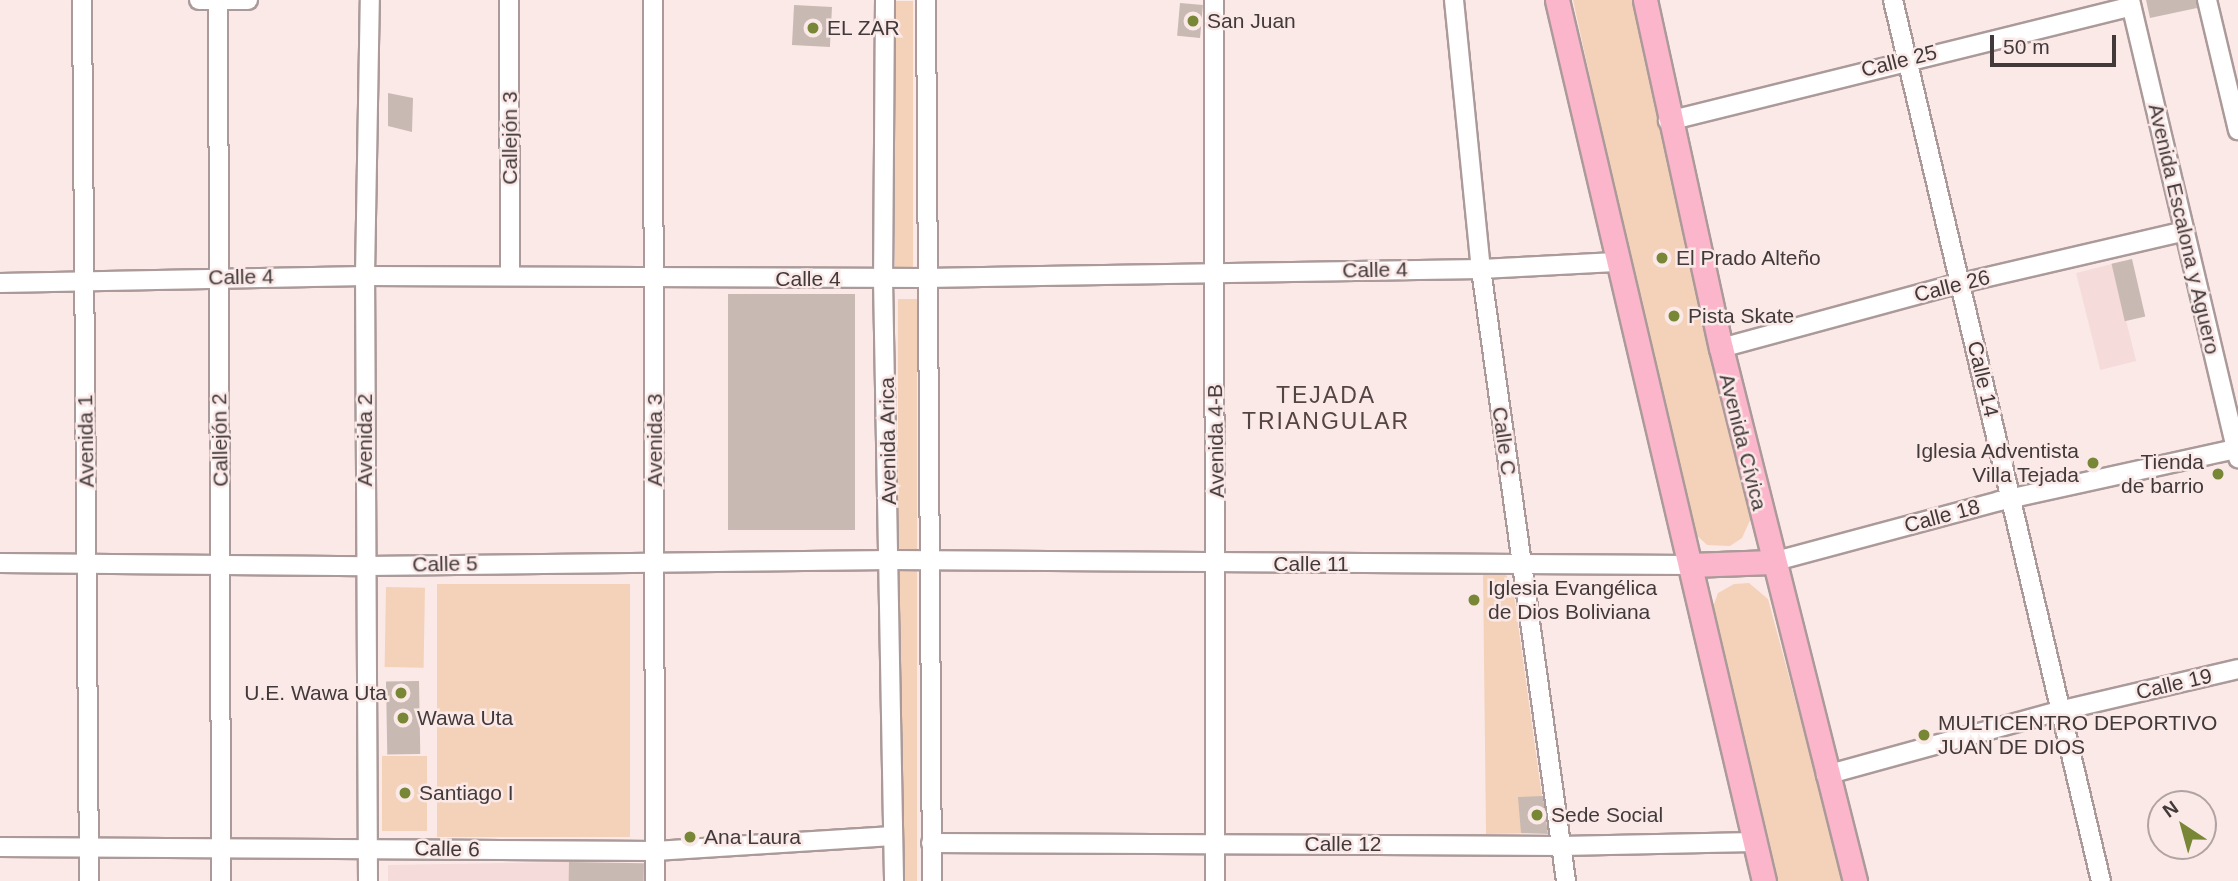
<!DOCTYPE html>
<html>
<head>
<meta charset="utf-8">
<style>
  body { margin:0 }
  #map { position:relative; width:2238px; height:881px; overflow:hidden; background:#fbe9e8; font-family:Helvetica,sans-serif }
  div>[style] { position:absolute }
  .built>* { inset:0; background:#f5dbd9; transform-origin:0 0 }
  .green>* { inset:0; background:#f3d2b9; transform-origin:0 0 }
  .building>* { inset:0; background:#c9b9b3; transform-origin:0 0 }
  .roads { filter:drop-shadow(2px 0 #ab9a99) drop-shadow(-2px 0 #ab9a99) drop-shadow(0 2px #ab9a99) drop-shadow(0 -2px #ab9a99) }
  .minor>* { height:18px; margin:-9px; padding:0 9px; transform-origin:9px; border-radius:9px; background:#fff }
  .major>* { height:23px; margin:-11.5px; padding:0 11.5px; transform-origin:11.5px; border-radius:11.5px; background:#fbb6cc }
  .dots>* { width:19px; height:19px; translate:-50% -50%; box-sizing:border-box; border:4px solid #fbe9e8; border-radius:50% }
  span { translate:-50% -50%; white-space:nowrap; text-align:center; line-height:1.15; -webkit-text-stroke:5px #fbe9e8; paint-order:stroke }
  .poi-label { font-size:21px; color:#423a3a }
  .left { translate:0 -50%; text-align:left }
  .right { translate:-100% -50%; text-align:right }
  .street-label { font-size:21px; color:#423a3a }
  .neighbourhood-label { font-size:23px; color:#534544; letter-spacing:2px }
  .north { position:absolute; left:2147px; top:790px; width:70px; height:70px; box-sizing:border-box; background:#fbe9e8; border:2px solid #b1a3a2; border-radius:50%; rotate:324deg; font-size:19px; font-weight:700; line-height:28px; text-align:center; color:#423a3a }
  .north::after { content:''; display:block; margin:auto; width:24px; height:32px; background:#788736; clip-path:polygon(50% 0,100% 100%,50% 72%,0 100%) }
  .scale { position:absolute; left:1990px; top:35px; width:126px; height:32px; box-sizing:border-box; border:4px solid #423a3a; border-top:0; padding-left:9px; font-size:21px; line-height:24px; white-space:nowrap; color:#423a3a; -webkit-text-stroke:5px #fbe9e8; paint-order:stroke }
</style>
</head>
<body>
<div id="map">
  <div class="built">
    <div style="left:2112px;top:264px;width:100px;height:37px;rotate:76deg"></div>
    <div style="clip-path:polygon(569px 862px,569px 881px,388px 881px,388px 865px)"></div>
  </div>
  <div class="green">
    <div style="clip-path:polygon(1573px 0,1638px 0,1752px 516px,1742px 538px,1730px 546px,1707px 545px,1689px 528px)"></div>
    <div style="left:895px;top:1px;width:18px;height:271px"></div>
    <div style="left:898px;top:299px;width:19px;height:582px"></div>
    <div style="clip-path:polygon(1483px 571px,1505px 573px,1513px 588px,1547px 833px,1486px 834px)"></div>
    <div style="clip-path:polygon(1749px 583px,1768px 599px,1844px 881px,1774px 881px,1710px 615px,1718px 593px,1734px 584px)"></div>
    <div style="left:630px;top:584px;width:253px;height:193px;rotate:90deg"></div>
    <div style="left:386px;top:587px;width:39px;height:80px;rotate:1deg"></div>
    <div style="left:382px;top:756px;width:45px;height:75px"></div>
  </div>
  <div class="building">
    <div style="clip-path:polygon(2146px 0,2196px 0,2197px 8px,2150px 18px)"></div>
    <div style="left:1180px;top:3px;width:23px;height:33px;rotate:5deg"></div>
    <div style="left:832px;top:7px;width:40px;height:38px;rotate:93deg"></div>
    <div style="clip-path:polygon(388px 93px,413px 98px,412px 132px,388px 126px)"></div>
    <div style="left:2132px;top:259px;width:59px;height:21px;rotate:77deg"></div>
    <div style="left:728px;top:294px;width:127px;height:236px"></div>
    <div style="left:419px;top:681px;width:73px;height:33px;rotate:89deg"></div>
    <div style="clip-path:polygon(1543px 796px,1548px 834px,1521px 833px,1518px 797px)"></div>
    <div style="left:569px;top:862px;width:75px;height:19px;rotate:1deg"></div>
  </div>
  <div class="roads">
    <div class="minor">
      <div style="left:82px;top:0;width:881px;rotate:89.54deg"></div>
      <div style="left:199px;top:0;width:49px"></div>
      <div style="left:218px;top:0;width:881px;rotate:89.8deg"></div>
      <div style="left:509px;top:0;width:276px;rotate:89.8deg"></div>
      <div style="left:653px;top:0;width:881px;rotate:89.87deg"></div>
      <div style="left:885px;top:0;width:279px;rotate:90.4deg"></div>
      <div style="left:883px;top:279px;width:602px;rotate:88.95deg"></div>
      <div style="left:926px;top:0;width:881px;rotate:89.61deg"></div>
      <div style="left:1214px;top:0;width:881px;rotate:89.93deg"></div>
      <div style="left:1454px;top:0;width:270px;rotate:84.3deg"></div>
      <div style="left:1481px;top:269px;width:618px;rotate:82.09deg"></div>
      <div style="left:1893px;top:0;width:905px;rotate:76.72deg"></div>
      <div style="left:2130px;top:0;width:471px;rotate:76.7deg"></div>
      <div style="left:2207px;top:0;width:134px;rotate:76.6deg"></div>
      <div style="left:1668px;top:121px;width:477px;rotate:-13.9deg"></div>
      <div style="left:0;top:283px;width:365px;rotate:-1.1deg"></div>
      <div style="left:365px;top:276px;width:560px;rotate:0.2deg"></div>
      <div style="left:925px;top:278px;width:556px;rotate:-0.93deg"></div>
      <div style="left:1481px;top:269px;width:135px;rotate:-3deg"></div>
      <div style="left:1721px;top:348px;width:236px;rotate:-15.2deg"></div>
      <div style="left:1949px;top:286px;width:242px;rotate:-13.1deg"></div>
      <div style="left:1772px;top:562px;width:235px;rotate:-15deg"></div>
      <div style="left:1999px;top:501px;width:243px;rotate:-12.4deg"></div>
      <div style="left:0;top:563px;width:366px;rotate:0.5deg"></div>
      <div style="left:366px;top:566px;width:525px;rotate:-0.65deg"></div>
      <div style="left:891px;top:560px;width:800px;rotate:0.36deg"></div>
      <div style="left:1826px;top:775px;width:242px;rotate:-15.4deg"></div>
      <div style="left:2059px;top:711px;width:184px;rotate:-13.2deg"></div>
      <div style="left:931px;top:843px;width:630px;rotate:0.27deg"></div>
      <div style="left:1561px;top:846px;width:193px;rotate:-1.2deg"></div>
      <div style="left:0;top:847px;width:655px;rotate:0.35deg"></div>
      <div style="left:655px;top:851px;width:238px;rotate:-3.6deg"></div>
      <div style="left:368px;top:881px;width:605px;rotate:-90.28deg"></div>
      <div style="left:365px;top:276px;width:276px;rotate:-89deg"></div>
    </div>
    <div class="major">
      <div style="left:1557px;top:0;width:905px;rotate:76.78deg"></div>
      <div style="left:1645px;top:0;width:356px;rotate:77.7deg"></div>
      <div style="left:1721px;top:348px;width:550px;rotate:75.89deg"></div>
      <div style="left:1691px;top:565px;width:81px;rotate:-2.1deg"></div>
    </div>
  </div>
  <div class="dots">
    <div style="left:1193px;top:21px;background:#788736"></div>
    <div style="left:813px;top:28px;background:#788736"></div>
    <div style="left:1662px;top:258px;background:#788736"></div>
    <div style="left:1674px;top:316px;background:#788736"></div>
    <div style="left:2093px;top:463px;background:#788736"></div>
    <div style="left:2218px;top:474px;background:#788736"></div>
    <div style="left:1474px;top:600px;background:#788736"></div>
    <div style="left:401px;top:693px;background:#788736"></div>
    <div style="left:403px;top:718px;background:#788736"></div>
    <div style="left:1924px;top:735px;background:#788736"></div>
    <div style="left:405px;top:793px;background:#788736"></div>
    <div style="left:1537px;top:815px;background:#788736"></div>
    <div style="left:690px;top:837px;background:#788736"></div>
  </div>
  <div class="poi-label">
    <span class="left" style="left:1207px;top:21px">San Juan</span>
    <span class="left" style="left:827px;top:28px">EL ZAR</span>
    <span class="left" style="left:1676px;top:258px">El Prado Alteño</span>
    <span class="left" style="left:1688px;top:316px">Pista Skate</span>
    <span class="right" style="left:2079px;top:463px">Iglesia Adventista<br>Villa Tejada</span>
    <span class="right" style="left:2204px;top:474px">Tienda<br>de barrio</span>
    <span class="left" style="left:1488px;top:600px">Iglesia Evangélica<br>de Dios Boliviana</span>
    <span class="right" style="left:387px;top:693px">U.E. Wawa Uta</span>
    <span class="left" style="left:417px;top:718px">Wawa Uta</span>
    <span class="left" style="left:1938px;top:735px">MULTICENTRO DEPORTIVO<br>JUAN DE DIOS</span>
    <span class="left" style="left:419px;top:793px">Santiago I</span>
    <span class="left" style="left:1551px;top:815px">Sede Social</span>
    <span class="left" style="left:704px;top:837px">Ana Laura</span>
  </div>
  <div class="street-label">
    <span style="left:1899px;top:61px;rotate:-14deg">Calle 25</span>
    <span style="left:510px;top:138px;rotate:-90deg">Callejón 3</span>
    <span style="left:2184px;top:229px;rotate:77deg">Avenida Escalona y Aguero</span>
    <span style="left:1375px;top:270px;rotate:-1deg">Calle 4</span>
    <span style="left:241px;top:277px;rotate:-1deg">Calle 4</span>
    <span style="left:808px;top:279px">Calle 4</span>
    <span style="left:1952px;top:286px;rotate:-14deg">Calle 26</span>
    <span style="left:1983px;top:379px;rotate:77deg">Calle 14</span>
    <span style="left:220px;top:440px;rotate:-91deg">Callejón 2</span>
    <span style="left:365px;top:440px;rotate:-90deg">Avenida 2</span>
    <span style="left:655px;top:440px;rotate:-90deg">Avenida 3</span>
    <span style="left:86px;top:441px;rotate:-91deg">Avenida 1</span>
    <span style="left:888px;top:441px;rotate:-91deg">Avenida Arica</span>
    <span style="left:1216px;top:441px;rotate:-91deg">Avenida 4-B</span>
    <span style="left:1504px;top:441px;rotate:82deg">Calle C</span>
    <span style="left:1743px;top:442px;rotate:76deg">Avenida Cívica</span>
    <span style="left:1942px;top:516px;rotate:-15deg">Calle 18</span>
    <span style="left:445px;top:564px;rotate:-1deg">Calle 5</span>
    <span style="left:1311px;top:564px">Calle 11</span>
    <span style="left:2174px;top:684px;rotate:-13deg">Calle 19</span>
    <span style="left:1343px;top:844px">Calle 12</span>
    <span style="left:447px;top:849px;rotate:1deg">Calle 6</span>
  </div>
  <div class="neighbourhood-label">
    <span style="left:1326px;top:408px">TEJADA<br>TRIANGULAR</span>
  </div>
  <div class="north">N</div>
  <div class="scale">50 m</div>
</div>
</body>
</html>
